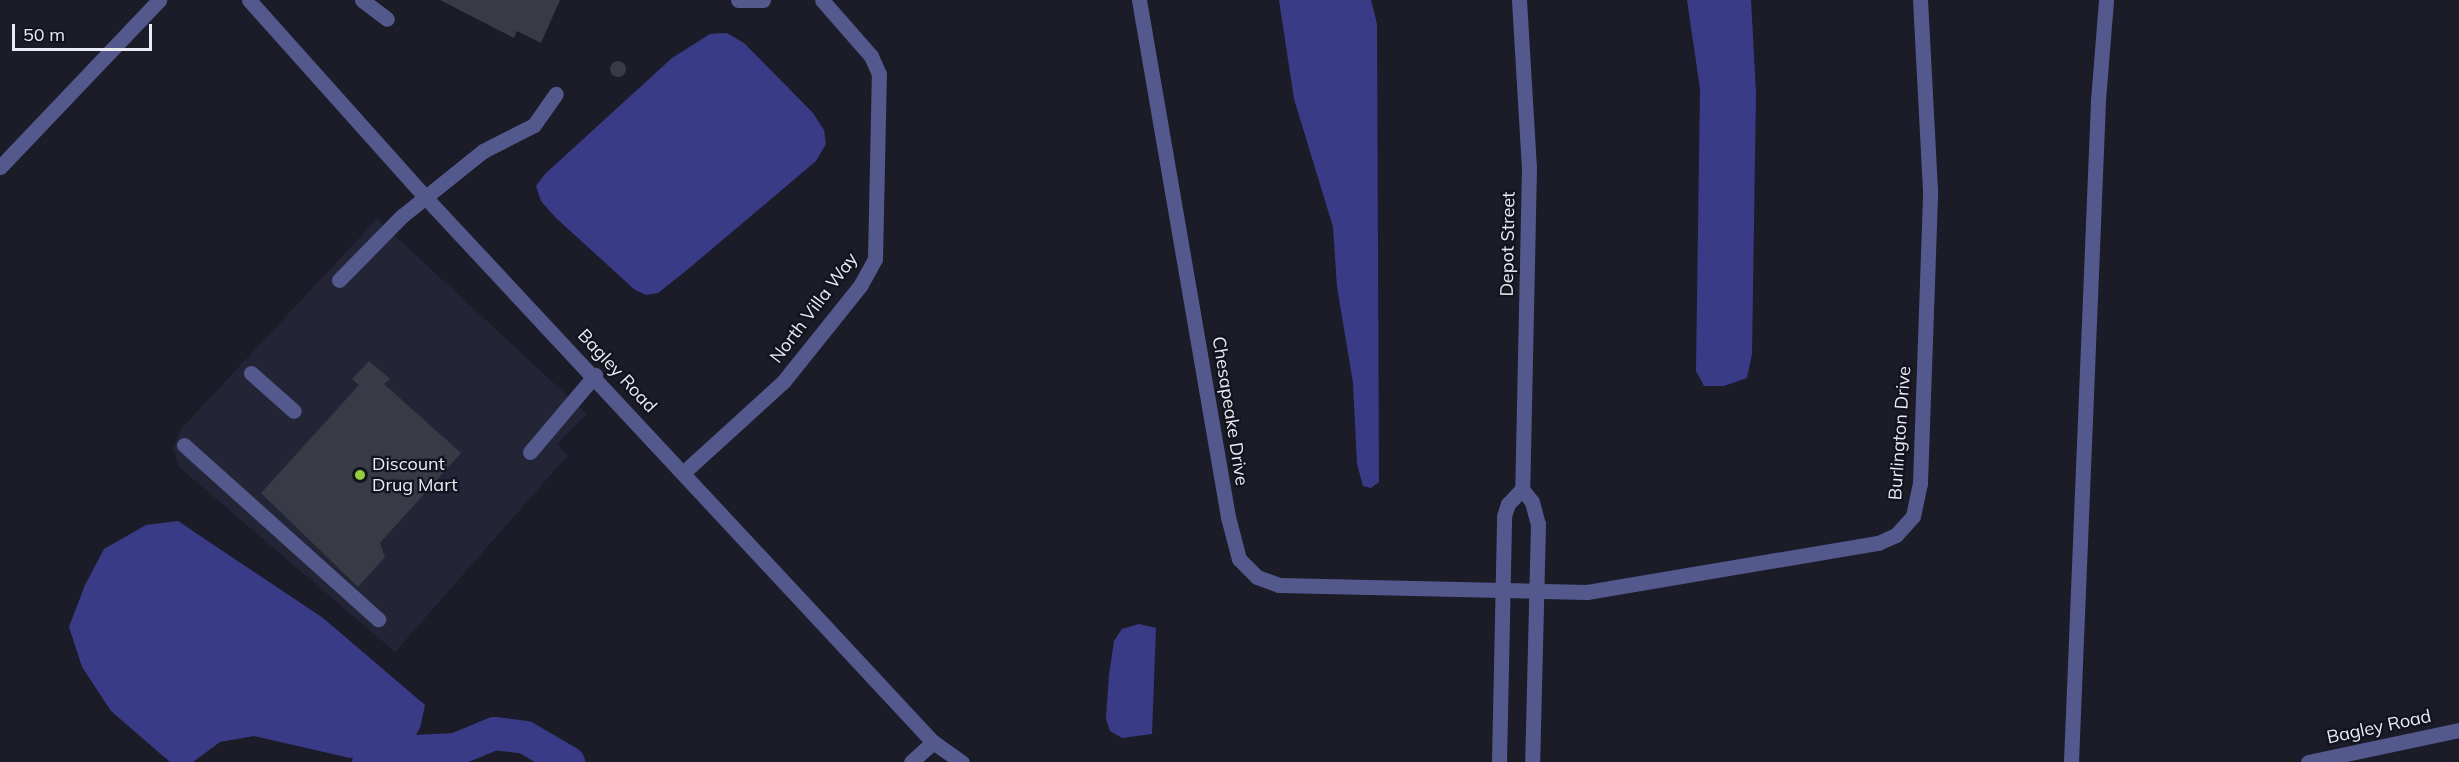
<!DOCTYPE html>
<html>
<head>
<meta charset="utf-8">
<style>
  body { margin:0 }
  #map { position:relative; width:2459px; height:762px; overflow:hidden; background:#1b1c28; font-family:Mulish,sans-serif }
  div>[style] { position:absolute }
  .built>* { inset:0; background:#232536 }
  .water>* { inset:0; background:#3a3b87 }
  .river>* { height:33px; margin:-16.5px; padding:0 16.5px; transform-origin:16.5px; border-radius:16.5px; background:#3a3b87 }
  .building>* { inset:0; background:#383a46 }
  .round { border-radius:50% }
  .minor>* { height:15px; margin:-7.5px; padding:0 7.5px; transform-origin:7.5px; border-radius:7.5px; background:#54598d }
  .dots>* { width:16px; height:16px; translate:-50% -50%; box-sizing:border-box; border:3px solid #12131e; border-radius:50% }
  span { translate:-50% -50%; white-space:nowrap; text-align:center; line-height:1.15; -webkit-text-stroke:4.5px #12131e; paint-order:stroke }
  .street-label { font-size:18px; color:#eaebf3 }
  .poi-label { font-size:18px; color:#eaebf3 }
  .left { translate:0 -50%; text-align:left }
  .scale { position:absolute; left:12px; top:24px; width:140px; height:27px; box-sizing:border-box; border:3px solid #eaebf3; border-top:0; padding-left:8px; font-size:18px; line-height:21px; white-space:nowrap; color:#eaebf3; -webkit-text-stroke:4px #12131e; paint-order:stroke }
</style>
</head>
<body>
<div id="map">
  <div class="built">
    <div style="clip-path:polygon(377px 219px,587px 414px,557px 444px,568px 455px,395px 652px,179px 467px,173px 448px,181px 429px)"></div>
  </div>
  <div class="water">
    <div style="clip-path:polygon(1279px 0,1371px 0,1377px 24px,1379px 482px,1371px 488px,1363px 486px,1357px 464px,1353px 383px,1337px 287px,1333px 227px,1294px 99px)"></div>
    <div style="clip-path:polygon(1687px 0,1751px 0,1756px 92px,1752px 354px,1747px 378px,1724px 386px,1704px 386px,1696px 371px,1700px 89px)"></div>
    <div style="clip-path:polygon(727px 33px,744px 43px,813px 113px,824px 130px,826px 144px,816px 161px,687px 270px,658px 293px,646px 295px,635px 290px,555px 217px,541px 201px,536px 186px,545px 174px,672px 58px,710px 34px)"></div>
    <div style="clip-path:polygon(178px 521px,323px 618px,425px 705px,420px 728px,409px 746px,350px 758px,254px 736px,220px 742px,193px 762px,170px 762px,111px 711px,82px 667px,69px 627px,85px 585px,104px 549px,146px 525px)"></div>
    <div style="clip-path:polygon(1139px 624px,1156px 628px,1152px 734px,1122px 738px,1110px 731px,1106px 719px,1109px 675px,1114px 641px,1122px 629px)"></div>
  </div>
  <div class="river">
    <div style="left:368px;top:762px;width:45px;rotate:-14deg"></div>
    <div style="left:412px;top:751px;width:43px;rotate:-2.7deg"></div>
    <div style="left:455px;top:749px;width:42px;rotate:-22.3deg"></div>
    <div style="left:494px;top:733px;width:31px;rotate:7deg"></div>
    <div style="left:525px;top:737px;width:50px;rotate:30.2deg"></div>
  </div>
  <div class="building">
    <div style="clip-path:polygon(440px 0,560px 0,541px 43px,517px 31px,514px 38px)"></div>
    <div class="round" style="left:610px;top:61px;width:16px;height:16px"></div>
    <div style="clip-path:polygon(369px 361px,390px 379px,384px 384px,461px 453px,380px 543px,385px 557px,358px 587px,261px 493px,359px 385px,352px 379px)"></div>
  </div>
  <div class="minor">
    <div style="left:249px;top:0;width:266px;rotate:48.2deg"></div>
    <div style="left:426px;top:198px;width:744px;rotate:47.02deg"></div>
    <div style="left:933px;top:742px;width:35px;rotate:35deg"></div>
    <div style="left:362px;top:0;width:31px;rotate:37deg"></div>
    <div style="left:738px;top:0;width:25px"></div>
    <div style="left:1139px;top:0;width:525px;rotate:80.23deg"></div>
    <div style="left:1228px;top:517px;width:43px;rotate:75.3deg"></div>
    <div style="left:1239px;top:559px;width:25px;rotate:45deg"></div>
    <div style="left:1257px;top:577px;width:23px;rotate:20deg"></div>
    <div style="left:1279px;top:585px;width:308px;rotate:1.3deg"></div>
    <div style="left:1587px;top:592px;width:295px;rotate:-9.6deg"></div>
    <div style="left:1878px;top:543px;width:20px;rotate:-24deg"></div>
    <div style="left:1896px;top:535px;width:25px;rotate:-48deg"></div>
    <div style="left:1913px;top:516px;width:34px;rotate:-78deg"></div>
    <div style="left:1920px;top:483px;width:293px;rotate:-88deg"></div>
    <div style="left:1930px;top:190px;width:190px;rotate:-93deg"></div>
    <div style="left:1519px;top:0;width:167px;rotate:86.6deg"></div>
    <div style="left:1529px;top:167px;width:322px;rotate:91.2deg"></div>
    <div style="left:0;top:167px;width:231px;rotate:-46.4deg"></div>
    <div style="left:339px;top:280px;width:90px;rotate:-45.5deg"></div>
    <div style="left:402px;top:216px;width:104px;rotate:-38.7deg"></div>
    <div style="left:483px;top:151px;width:57px;rotate:-27deg"></div>
    <div style="left:534px;top:125px;width:38px;rotate:-55deg"></div>
    <div style="left:251px;top:373px;width:57px;rotate:41.5deg"></div>
    <div style="left:184px;top:445px;width:261px;rotate:41.9deg"></div>
    <div style="left:530px;top:452px;width:101px;rotate:-49.8deg"></div>
    <div style="left:684px;top:472px;width:134px;rotate:-42.3deg"></div>
    <div style="left:783px;top:382px;width:123px;rotate:-51.3deg"></div>
    <div style="left:860px;top:286px;width:31px;rotate:-61deg"></div>
    <div style="left:875px;top:259px;width:185px;rotate:-88.8deg"></div>
    <div style="left:879px;top:74px;width:20px;rotate:-114deg"></div>
    <div style="left:871px;top:56px;width:74px;rotate:-131.2deg"></div>
    <div style="left:911px;top:762px;width:30px;rotate:-42deg"></div>
    <div style="left:1499px;top:762px;width:246px;rotate:-88.8deg"></div>
    <div style="left:1504px;top:516px;width:13px;rotate:-72deg"></div>
    <div style="left:1508px;top:504px;width:21px;rotate:-47deg"></div>
    <div style="left:1522px;top:489px;width:16px;rotate:52deg"></div>
    <div style="left:1532px;top:502px;width:23px;rotate:75deg"></div>
    <div style="left:1538px;top:524px;width:238px;rotate:91.4deg"></div>
    <div style="left:2071px;top:762px;width:663px;rotate:-87.66deg"></div>
    <div style="left:2098px;top:100px;width:100px;rotate:-85.4deg"></div>
    <div style="left:2308px;top:762px;width:154px;rotate:-12deg"></div>
  </div>
  <div class="dots">
    <div style="left:360px;top:475px;background:#94cc3c"></div>
  </div>
  <div class="street-label">
    <span style="left:1508px;top:244px;rotate:-89deg">Depot Street</span>
    <span style="left:814px;top:308px;rotate:-53deg">North Villa Way</span>
    <span style="left:617px;top:371px;rotate:47deg">Bagley Road</span>
    <span style="left:1230px;top:411px;rotate:81deg">Chesapeake Drive</span>
    <span style="left:1900px;top:433px;rotate:-86deg">Burlington Drive</span>
    <span style="left:2379px;top:727px;rotate:-12deg">Bagley Road</span>
  </div>
  <div class="poi-label">
    <span class="left" style="left:372px;top:475px">Discount<br>Drug Mart</span>
  </div>
  <div class="scale">50 m</div>
</div>
</body>
</html>
